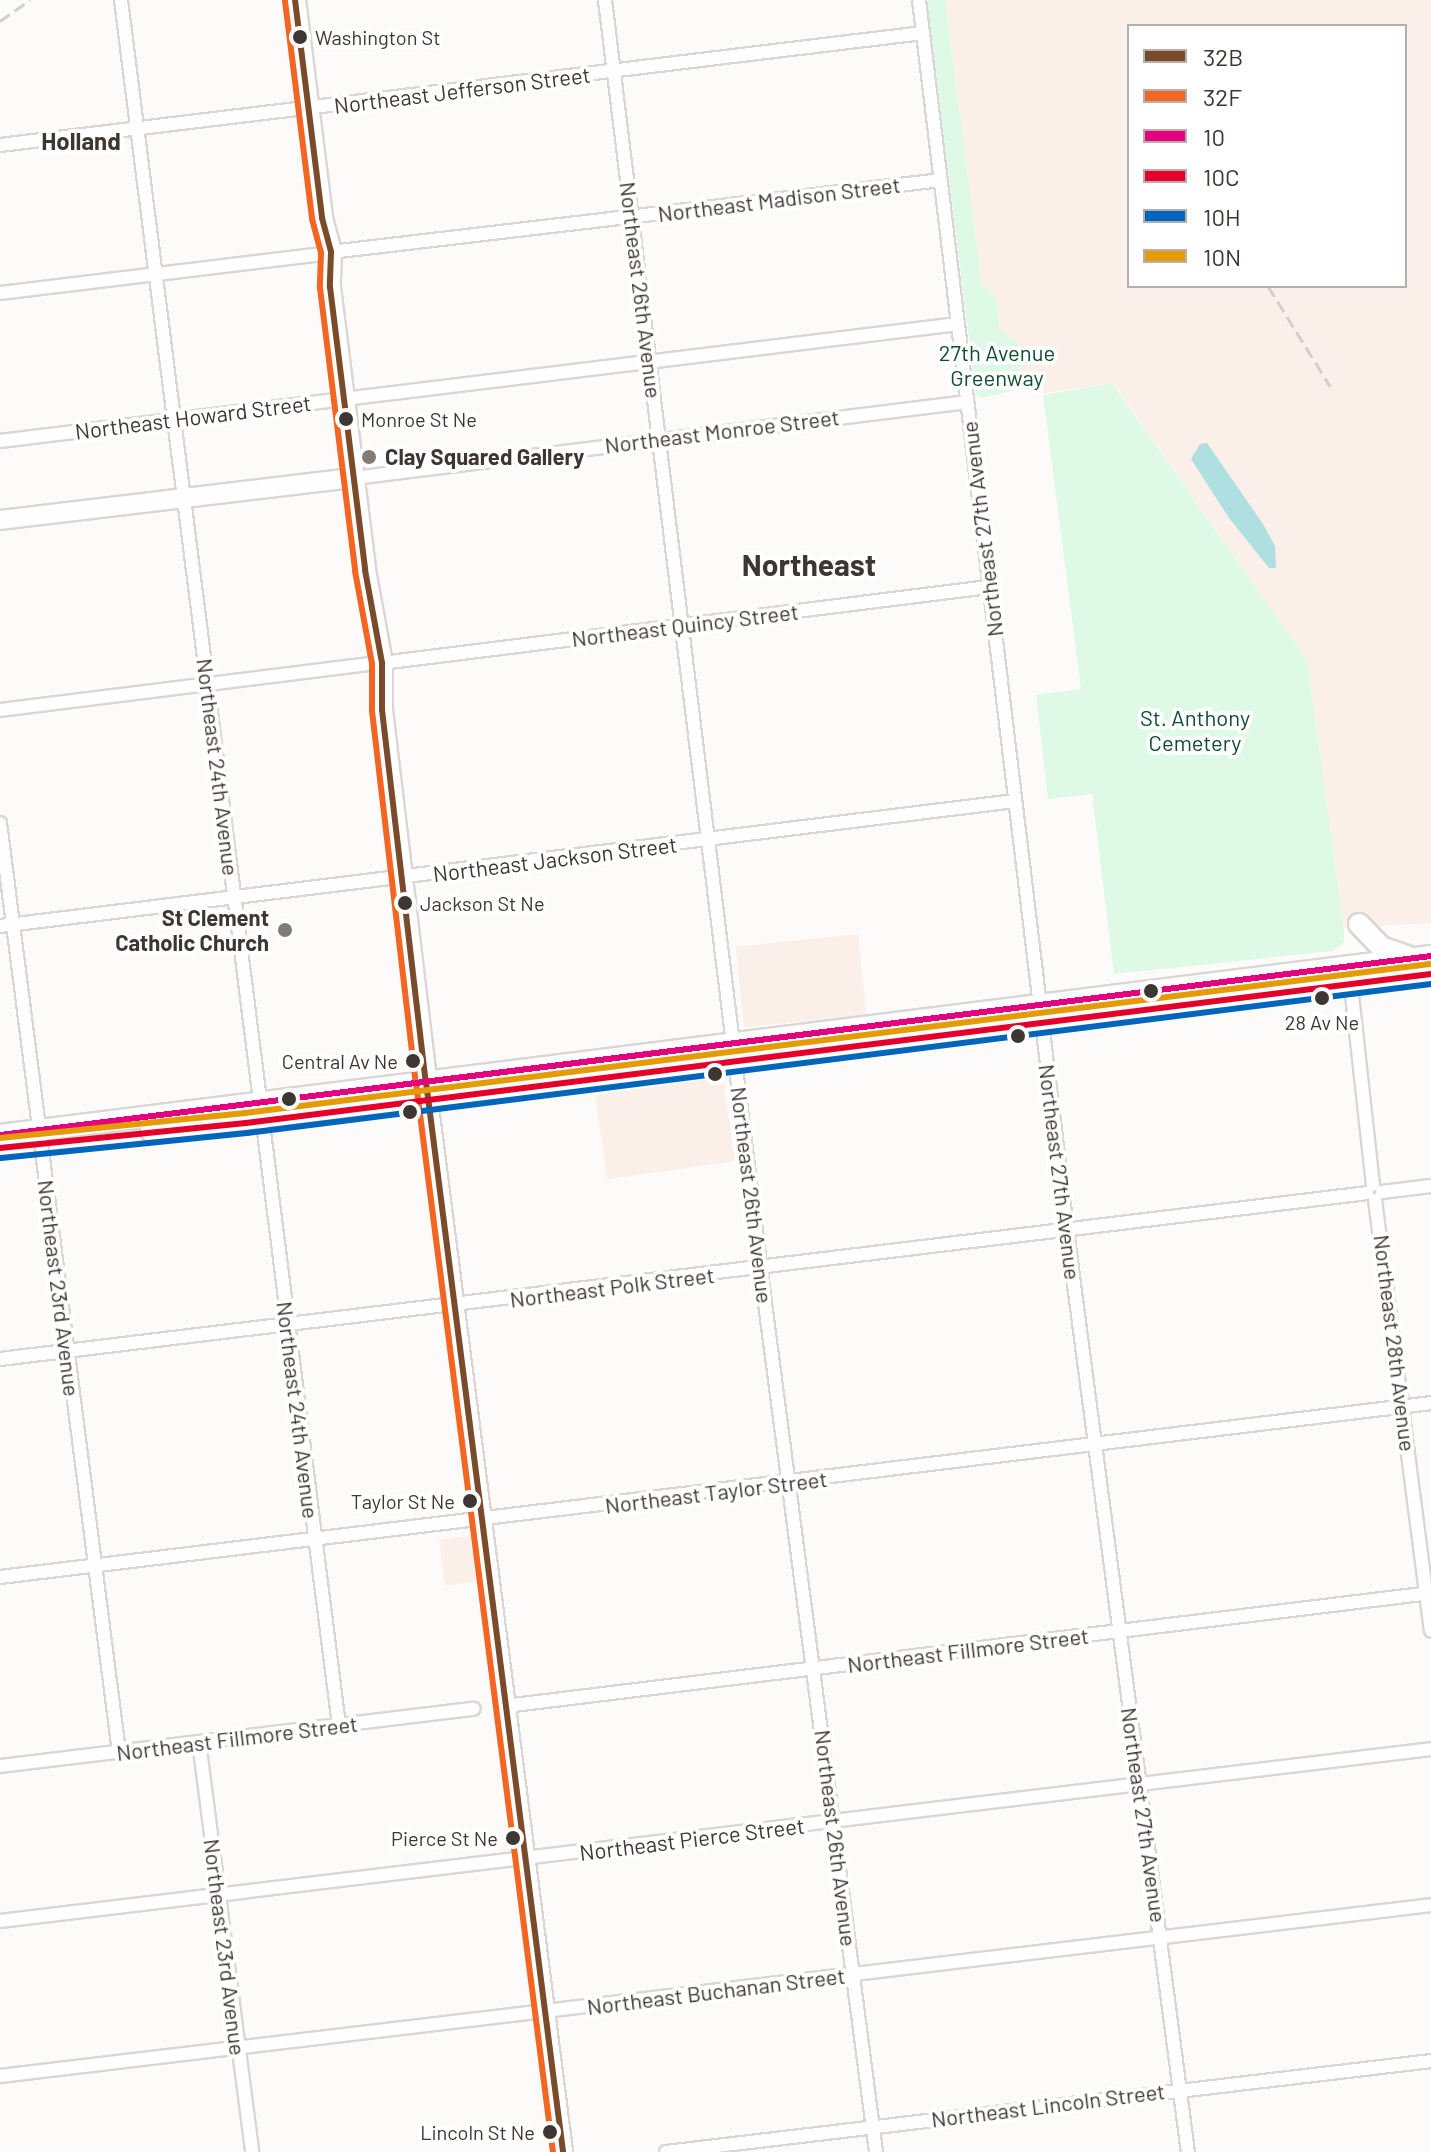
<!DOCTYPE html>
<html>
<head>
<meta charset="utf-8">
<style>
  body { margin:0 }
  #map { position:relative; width:1431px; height:2152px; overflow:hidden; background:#fdfbf9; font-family:Barlow,sans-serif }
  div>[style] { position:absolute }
  .built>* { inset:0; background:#faefe9; transform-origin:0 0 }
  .green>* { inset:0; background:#dff9e7 }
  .water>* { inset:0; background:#afdfe1 }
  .roads { filter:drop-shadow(2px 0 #dbd6d4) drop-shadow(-2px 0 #dbd6d4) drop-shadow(0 2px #dbd6d4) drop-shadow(0 -2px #dbd6d4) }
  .street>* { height:12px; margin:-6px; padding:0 6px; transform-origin:6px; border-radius:6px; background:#fffefe }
  .secondary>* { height:18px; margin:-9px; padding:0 9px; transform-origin:9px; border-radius:9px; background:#fffefe }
  .primary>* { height:20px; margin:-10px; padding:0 10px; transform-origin:10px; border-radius:10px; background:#fffefe }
  .rail>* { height:3px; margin-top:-1.5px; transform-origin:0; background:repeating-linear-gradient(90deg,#d0cfce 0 12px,transparent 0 18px) }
  .bus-1>* { height:6px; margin:-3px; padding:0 3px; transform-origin:3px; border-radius:3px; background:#7a4b2a }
  .bus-2>* { height:6px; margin:-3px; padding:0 3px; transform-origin:3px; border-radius:3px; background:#f26522 }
  .bus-3>* { height:6px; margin:-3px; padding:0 3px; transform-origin:3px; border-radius:3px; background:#e5007d }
  .bus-4>* { height:6px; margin:-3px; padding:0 3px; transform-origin:3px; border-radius:3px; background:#e4002b }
  .bus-5>* { height:6px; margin:-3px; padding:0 3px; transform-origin:3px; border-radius:3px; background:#0065bd }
  .bus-6>* { height:6px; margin:-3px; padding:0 3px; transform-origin:3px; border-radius:3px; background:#e49b05 }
  .dots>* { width:22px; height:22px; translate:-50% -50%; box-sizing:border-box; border:4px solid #fff; border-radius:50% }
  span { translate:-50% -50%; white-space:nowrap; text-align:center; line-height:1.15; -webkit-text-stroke:8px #fff; paint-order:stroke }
  .bus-label { font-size:20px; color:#3e3632 }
  .left { translate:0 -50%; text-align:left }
  .right { translate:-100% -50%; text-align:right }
  .street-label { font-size:22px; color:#3e3632 }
  .park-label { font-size:22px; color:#0e4d30 }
  .poi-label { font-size:22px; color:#3e3632; font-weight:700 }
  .neighbourhood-label { font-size:24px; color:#3e3632; font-weight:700 }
  .district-label { font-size:30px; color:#3e3632; font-weight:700 }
  .legend { position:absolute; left:1127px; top:24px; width:280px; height:264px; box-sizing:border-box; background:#fff; border:2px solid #b2afad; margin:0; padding:10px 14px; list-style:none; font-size:24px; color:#3e3632 }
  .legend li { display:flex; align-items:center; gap:16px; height:40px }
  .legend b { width:40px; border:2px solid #b2afad }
</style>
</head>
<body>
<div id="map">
  <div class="built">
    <div style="clip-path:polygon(evenodd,945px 0,1431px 0,1431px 923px,1344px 928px,1307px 660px,1113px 383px,1044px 393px,1042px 374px,1022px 380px,1019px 343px,1000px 330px,997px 298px,982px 284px,945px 0,1129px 26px,1405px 26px,1405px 286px,1129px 286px,1129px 26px)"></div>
    <div style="left:858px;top:934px;width:81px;height:123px;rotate:84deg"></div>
    <div style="left:723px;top:1077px;width:85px;height:129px;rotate:82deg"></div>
    <div style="left:471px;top:1536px;width:46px;height:32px;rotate:83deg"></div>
  </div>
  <div class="green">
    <div style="clip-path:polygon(927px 0,945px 0,982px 284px,997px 298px,1000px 330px,1019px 343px,1022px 388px,982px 398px,976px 395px)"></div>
    <div style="clip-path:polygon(1112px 383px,1307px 660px,1344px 928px,1344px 942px,1333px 951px,1114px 974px,1092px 794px,1048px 799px,1036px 695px,1081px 689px,1043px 395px)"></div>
  </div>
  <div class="water">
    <div style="clip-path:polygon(1207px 443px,1263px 524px,1275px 546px,1276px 568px,1269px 568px,1229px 518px,1191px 459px,1200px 444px)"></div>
  </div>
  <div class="roads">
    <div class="street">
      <div style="left:121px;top:0;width:1739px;rotate:82.8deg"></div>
      <div style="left:605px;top:0;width:1290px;rotate:83.01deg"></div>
      <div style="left:762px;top:1280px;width:879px;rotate:82.55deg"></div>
      <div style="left:919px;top:0;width:1240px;rotate:83.14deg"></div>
      <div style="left:1067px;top:1231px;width:929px;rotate:82.52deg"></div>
      <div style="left:0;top:145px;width:930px;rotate:-6.92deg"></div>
      <div style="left:331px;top:252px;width:614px;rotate:-6.73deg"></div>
      <div style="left:0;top:293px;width:323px;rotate:-6.9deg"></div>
      <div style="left:0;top:441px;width:965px;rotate:-6.96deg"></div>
      <div style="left:354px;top:478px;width:618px;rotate:-7.07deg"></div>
      <div style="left:382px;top:663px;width:612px;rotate:-7.14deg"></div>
      <div style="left:0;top:710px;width:373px;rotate:-7.1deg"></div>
      <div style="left:0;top:823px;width:937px;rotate:82.7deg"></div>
      <div style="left:0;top:926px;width:1023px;rotate:-7.02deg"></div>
      <div style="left:1351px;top:986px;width:200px;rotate:83.7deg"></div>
      <div style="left:1382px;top:1192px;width:49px;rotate:-7deg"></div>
      <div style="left:1375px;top:1200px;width:434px;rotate:82.6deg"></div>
      <div style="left:0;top:1359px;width:1377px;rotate:-6.92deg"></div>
      <div style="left:0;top:1577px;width:1442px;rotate:-6.93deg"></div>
      <div style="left:505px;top:1706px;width:933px;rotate:-6.96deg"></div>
      <div style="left:199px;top:1742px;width:413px;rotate:82.6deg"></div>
      <div style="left:0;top:1766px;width:477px;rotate:-6.9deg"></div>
      <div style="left:0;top:1921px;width:1441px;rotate:-6.85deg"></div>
      <div style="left:0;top:2076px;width:1441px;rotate:-6.81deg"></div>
      <div style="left:666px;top:2152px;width:770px;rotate:-6.78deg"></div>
    </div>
    <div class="secondary">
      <div style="left:0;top:520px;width:356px;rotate:-6.8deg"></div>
      <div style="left:428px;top:1099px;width:1062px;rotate:82.69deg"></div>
    </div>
    <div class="primary">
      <div style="left:295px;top:0;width:220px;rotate:82.9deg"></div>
      <div style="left:322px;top:218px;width:35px;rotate:75deg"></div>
      <div style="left:331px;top:252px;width:35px;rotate:92deg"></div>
      <div style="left:330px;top:287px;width:285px;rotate:82.9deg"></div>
      <div style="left:365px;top:570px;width:95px;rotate:79.6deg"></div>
      <div style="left:382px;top:663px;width:47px;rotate:90deg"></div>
      <div style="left:382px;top:710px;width:388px;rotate:83.2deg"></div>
      <div style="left:1359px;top:924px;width:32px;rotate:46deg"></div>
      <div style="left:1381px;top:947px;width:28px;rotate:19deg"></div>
      <div style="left:151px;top:1131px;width:1290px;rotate:-6.99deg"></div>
      <div style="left:0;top:1135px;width:1442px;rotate:-7.13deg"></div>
    </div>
  </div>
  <div class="rail">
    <div style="left:0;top:21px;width:37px;rotate:-35deg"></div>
    <div style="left:1268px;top:286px;width:118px;rotate:58.2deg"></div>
  </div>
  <div class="bus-1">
    <div style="left:295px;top:0;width:220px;rotate:82.9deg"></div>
    <div style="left:322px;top:218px;width:35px;rotate:75deg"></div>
    <div style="left:331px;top:252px;width:35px;rotate:92deg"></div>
    <div style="left:330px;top:287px;width:285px;rotate:82.9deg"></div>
    <div style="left:365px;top:570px;width:95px;rotate:79.6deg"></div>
    <div style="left:382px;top:663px;width:47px;rotate:90deg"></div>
    <div style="left:382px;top:710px;width:375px;rotate:83.3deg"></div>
    <div style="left:426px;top:1082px;width:1079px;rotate:82.7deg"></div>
  </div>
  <div class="bus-2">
    <div style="left:285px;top:1px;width:220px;rotate:82.9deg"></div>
    <div style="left:312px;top:219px;width:35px;rotate:75deg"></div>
    <div style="left:321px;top:253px;width:35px;rotate:92deg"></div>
    <div style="left:320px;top:288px;width:285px;rotate:82.9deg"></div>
    <div style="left:355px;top:571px;width:95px;rotate:79.6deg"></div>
    <div style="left:372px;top:664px;width:47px;rotate:90deg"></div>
    <div style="left:372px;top:711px;width:375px;rotate:83.3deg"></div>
    <div style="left:416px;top:1083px;width:1078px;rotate:82.7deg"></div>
  </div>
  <div class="bus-3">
    <div style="left:0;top:1135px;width:1442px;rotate:-7.13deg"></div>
  </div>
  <div class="bus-4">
    <div style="left:0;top:1148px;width:247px;rotate:-5.8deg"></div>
    <div style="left:246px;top:1123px;width:1194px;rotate:-7.17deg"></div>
  </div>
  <div class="bus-5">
    <div style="left:1px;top:1158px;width:247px;rotate:-5.8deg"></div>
    <div style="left:247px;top:1133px;width:1193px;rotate:-7.17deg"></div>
  </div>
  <div class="bus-6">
    <div style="left:0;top:1138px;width:246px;rotate:-5.8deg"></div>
    <div style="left:245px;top:1113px;width:1194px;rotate:-7.17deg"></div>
  </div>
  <div class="dots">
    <div style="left:300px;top:37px;background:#3e3632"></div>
    <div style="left:346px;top:419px;background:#3e3632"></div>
    <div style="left:369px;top:457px;background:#817b78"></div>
    <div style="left:405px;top:903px;background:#3e3632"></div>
    <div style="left:285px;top:930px;background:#817b78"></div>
    <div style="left:1151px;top:991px;background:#3e3632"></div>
    <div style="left:1322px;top:998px;background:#3e3632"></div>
    <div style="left:1018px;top:1036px;background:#3e3632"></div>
    <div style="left:413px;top:1061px;background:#3e3632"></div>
    <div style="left:715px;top:1074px;background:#3e3632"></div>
    <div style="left:289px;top:1099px;background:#3e3632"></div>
    <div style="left:410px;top:1112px;background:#3e3632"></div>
    <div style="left:470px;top:1501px;background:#3e3632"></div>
    <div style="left:513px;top:1838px;background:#3e3632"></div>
    <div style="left:550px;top:2132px;background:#3e3632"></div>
  </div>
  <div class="bus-label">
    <span class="left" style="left:315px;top:37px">Washington St</span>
    <span class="left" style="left:361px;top:419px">Monroe St Ne</span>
    <span class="left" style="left:420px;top:903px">Jackson St Ne</span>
    <span style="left:1322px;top:1022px">28 Av Ne</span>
    <span class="right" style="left:398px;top:1061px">Central Av Ne</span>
    <span class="right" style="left:455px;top:1501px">Taylor St Ne</span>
    <span class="right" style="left:498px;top:1838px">Pierce St Ne</span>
    <span class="right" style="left:535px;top:2132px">Lincoln St Ne</span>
  </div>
  <div class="street-label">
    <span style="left:462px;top:90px;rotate:-7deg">Northeast Jefferson Street</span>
    <span style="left:779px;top:199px;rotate:-7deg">Northeast Madison Street</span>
    <span style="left:641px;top:290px;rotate:83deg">Northeast 26th Avenue</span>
    <span style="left:193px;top:417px;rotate:-7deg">Northeast Howard Street</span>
    <span style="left:722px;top:431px;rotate:-7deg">Northeast Monroe Street</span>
    <span style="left:982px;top:529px;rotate:-97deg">Northeast 27th Avenue</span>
    <span style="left:685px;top:625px;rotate:-7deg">Northeast Quincy Street</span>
    <span style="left:218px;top:767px;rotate:83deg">Northeast 24th Avenue</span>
    <span style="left:555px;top:859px;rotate:-7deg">Northeast Jackson Street</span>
    <span style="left:1060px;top:1172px;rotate:83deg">Northeast 27th Avenue</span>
    <span style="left:752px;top:1195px;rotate:83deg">Northeast 26th Avenue</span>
    <span style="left:612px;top:1287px;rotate:-7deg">Northeast Polk Street</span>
    <span style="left:59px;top:1288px;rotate:83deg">Northeast 23rd Avenue</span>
    <span style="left:1395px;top:1343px;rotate:83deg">Northeast 28th Avenue</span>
    <span style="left:298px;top:1410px;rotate:83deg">Northeast 24th Avenue</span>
    <span style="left:716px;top:1492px;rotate:-7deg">Northeast Taylor Street</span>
    <span style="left:968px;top:1650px;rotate:-7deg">Northeast Fillmore Street</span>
    <span style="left:237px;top:1738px;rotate:-7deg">Northeast Fillmore Street</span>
    <span style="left:1144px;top:1815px;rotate:82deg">Northeast 27th Avenue</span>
    <span style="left:836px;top:1838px;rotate:83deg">Northeast 26th Avenue</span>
    <span style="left:692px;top:1839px;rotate:-7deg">Northeast Pierce Street</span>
    <span style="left:225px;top:1947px;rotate:83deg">Northeast 23rd Avenue</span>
    <span style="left:716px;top:1991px;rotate:-7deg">Northeast Buchanan Street</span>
    <span style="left:1048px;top:2105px;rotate:-7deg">Northeast Lincoln Street</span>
  </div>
  <div class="park-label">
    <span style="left:997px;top:365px">27th Avenue<br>Greenway</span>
    <span style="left:1195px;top:730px">St. Anthony<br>Cemetery</span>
  </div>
  <div class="poi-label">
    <span class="left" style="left:385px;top:457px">Clay Squared Gallery</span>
    <span class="right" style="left:269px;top:930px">St Clement<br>Catholic Church</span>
  </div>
  <div class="neighbourhood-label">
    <span style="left:81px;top:141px">Holland</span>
  </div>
  <div class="district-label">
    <span style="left:809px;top:564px">Northeast</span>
  </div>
  <ul class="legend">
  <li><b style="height:10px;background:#7a4b2a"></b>32B</li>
  <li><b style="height:10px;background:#f26522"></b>32F</li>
  <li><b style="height:10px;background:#e5007d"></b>10</li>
  <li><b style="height:10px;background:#e4002b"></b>10C</li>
  <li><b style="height:10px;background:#0065bd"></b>10H</li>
  <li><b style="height:10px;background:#e49b05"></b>10N</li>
  </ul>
</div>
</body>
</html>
